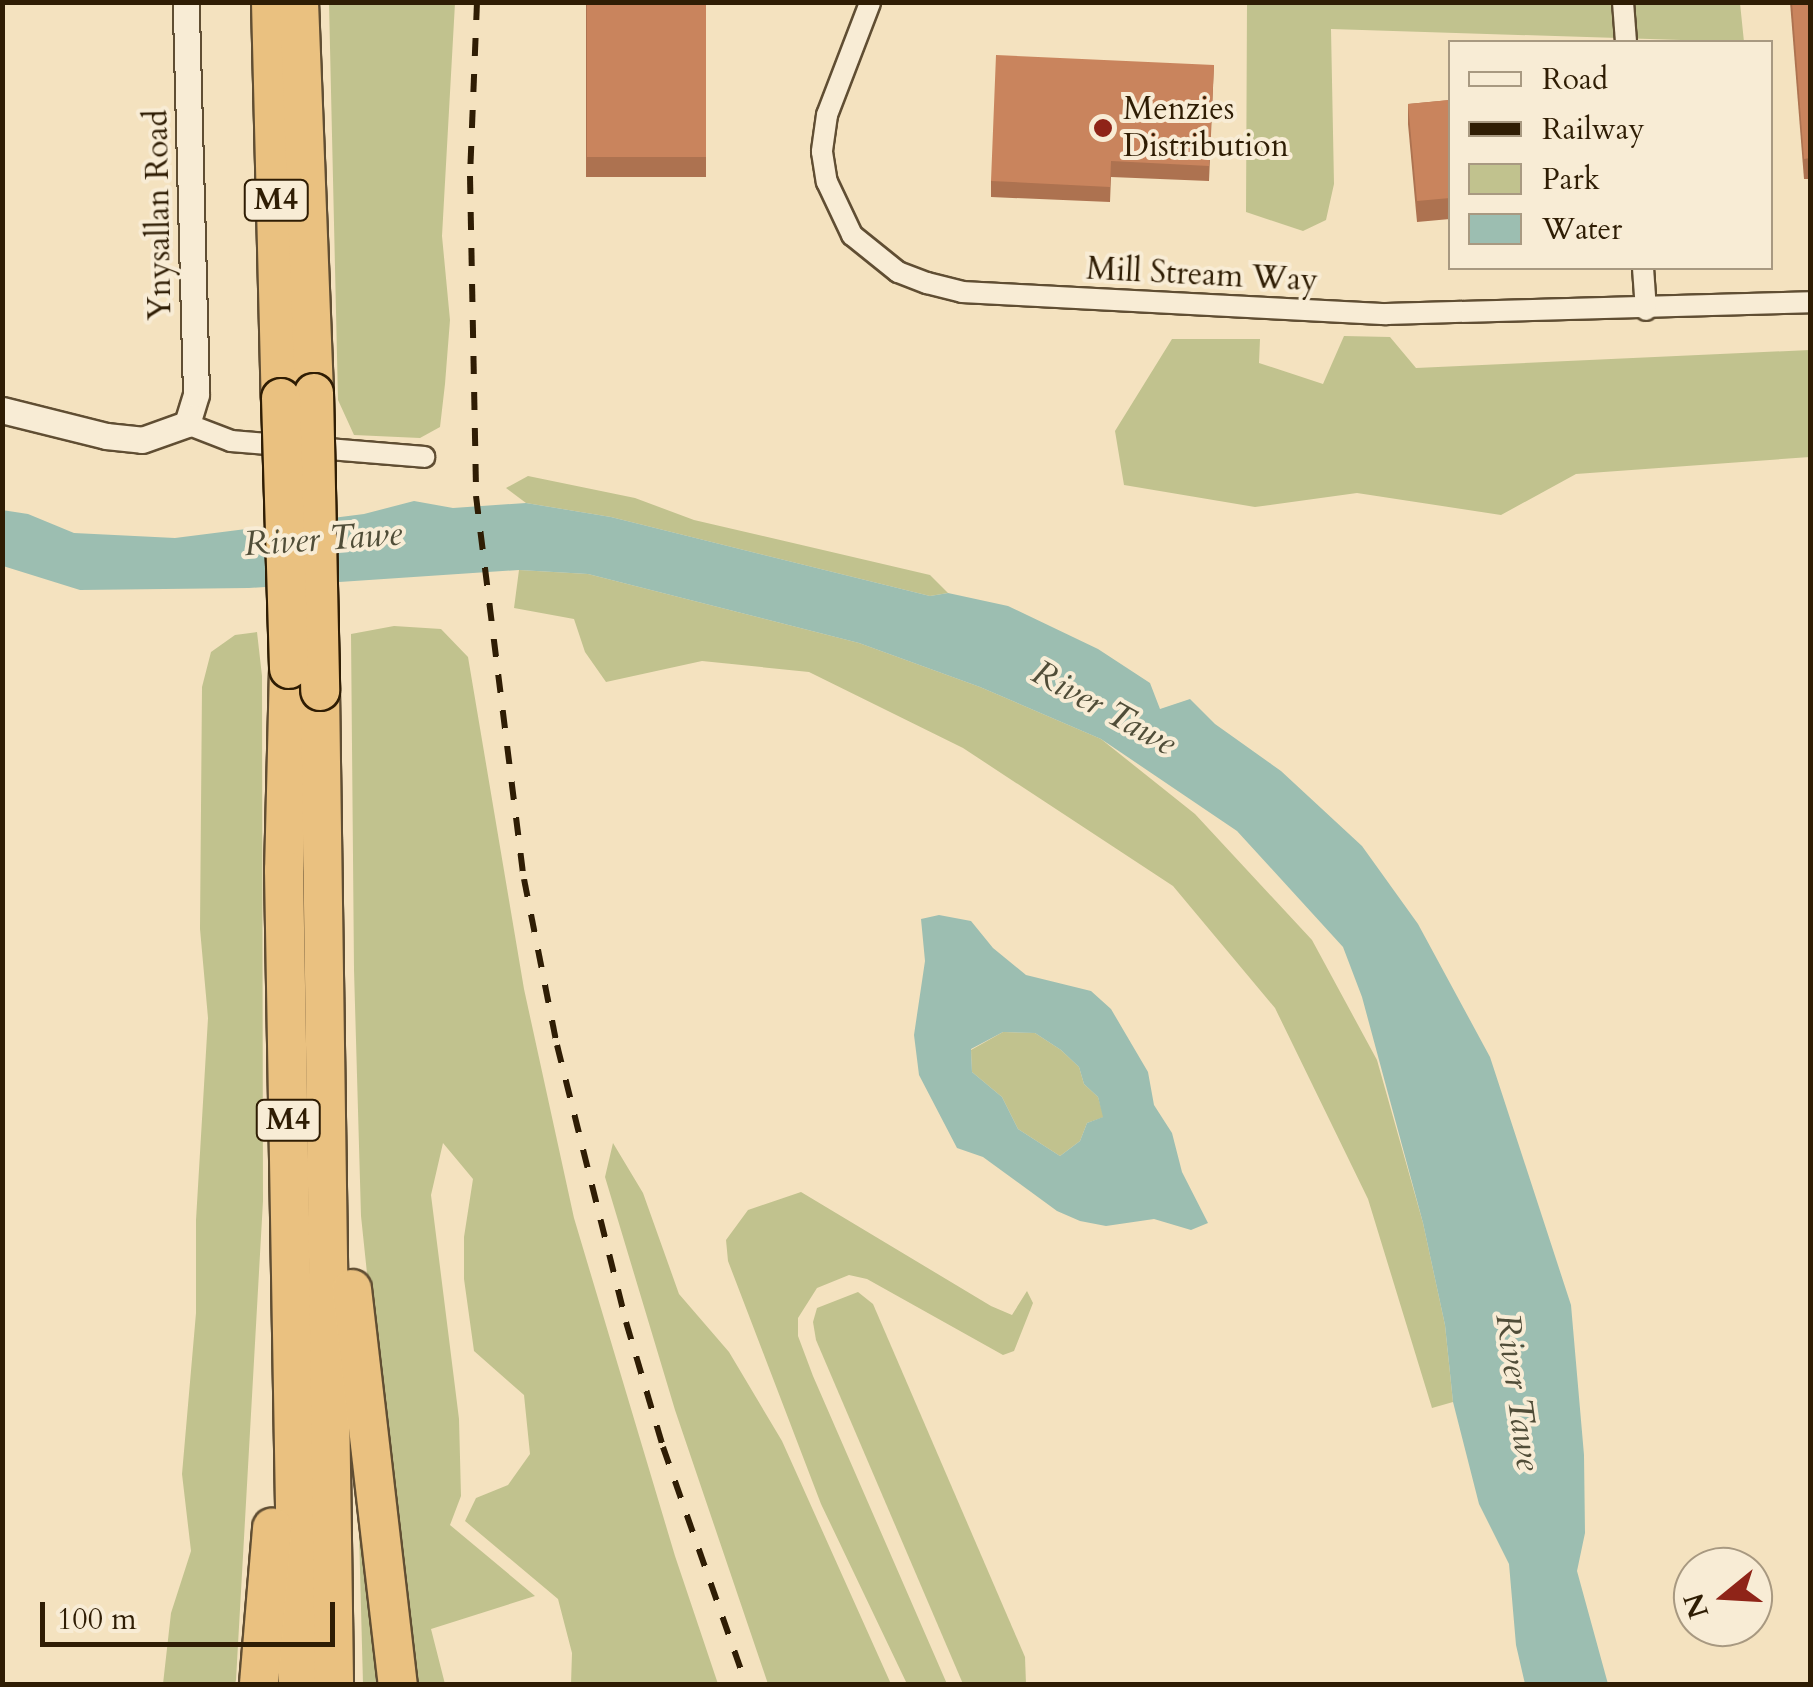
<!DOCTYPE html>
<html>
<head>
<meta charset="utf-8">
<style>
  body { margin:0 }
  #map { position:relative; width:1813px; height:1687px; overflow:hidden; background:#f4e2bf; font-family:Cardo,serif }
  div>[style] { position:absolute }
  .green>* { inset:0; background:#c1c28e }
  .water>* { inset:0; background:#9cbeb1 }
  .roads { filter:drop-shadow(2px 0 #604e33) drop-shadow(-2px 0 #604e33) drop-shadow(0 2px #604e33) drop-shadow(0 -2px #604e33) }
  .minor>* { height:20px; margin:-10px; padding:0 10px; transform-origin:10px; border-radius:10px; background:#f8ecd5 }
  .tertiary>* { height:25px; margin:-12.5px; padding:0 12.5px; transform-origin:12.5px; border-radius:12.5px; background:#f8ecd5 }
  .motorway>* { height:38px; margin:-19px; padding:0 19px; transform-origin:19px; border-radius:19px; background:#eac180 }
  .rail>* { height:6px; margin-top:-3px; transform-origin:0; background:repeating-linear-gradient(90deg,#2f1d04 0 18px,transparent 0 36px) }
  .bridges { filter:drop-shadow(2px 0 #2f1d04) drop-shadow(-2px 0 #2f1d04) drop-shadow(0 2px #2f1d04) drop-shadow(0 -2px #2f1d04) }
  .motorway-bridge>* { height:38px; margin:-19px; padding:0 19px; transform-origin:19px; border-radius:19px; background:#eac180 }
  .wall>* { inset:0; background:#ad7250; transform-origin:0 0 }
  .building>* { inset:0; background:#c9845d; transform-origin:0 0 }
  .dots>* { width:28px; height:28px; translate:-50% -50%; box-sizing:border-box; border:5px solid #f8ecd5; border-radius:50% }
  span { translate:-50% -50%; white-space:nowrap; text-align:center; line-height:1.15; -webkit-text-stroke:8px #f8ecd5; paint-order:stroke }
  .shield-label span { padding:2px 8px; background:#f8ecd5; border:2px solid; border-radius:8px; -webkit-text-stroke-width:0 }
  .shield-label { font-size:30px; color:#2f1d04; font-weight:700 }
  .poi-label { font-size:32px; color:#2f1d04 }
  .left { translate:0 -50%; text-align:left }
  .street-label { font-size:32px; color:#2f1d04 }
  .water-label { font-size:35px; color:#504d38; font-style:italic }
  .frame { position:absolute; inset:0; border:5px solid #2f1d04; pointer-events:none }
  .legend { position:absolute; left:1448px; top:40px; width:325px; height:230px; box-sizing:border-box; background:#f8ecd5; border:2px solid #a89981; margin:0; padding:12px 18px; list-style:none; font-size:30px; color:#2f1d04 }
  .legend li { display:flex; align-items:center; gap:20px; height:50px }
  .legend b { width:50px; border:2px solid #a89981 }
  .north { position:absolute; left:1673px; top:1547px; width:100px; height:100px; box-sizing:border-box; background:#f8ecd5; border:2px solid #a89981; border-radius:50%; rotate:252deg; font-size:28px; font-weight:700; line-height:40px; text-align:center; color:#2f1d04 }
  .north::after { content:''; display:block; margin:auto; width:35px; height:45px; background:#8f2418; clip-path:polygon(50% 0,100% 100%,50% 72%,0 100%) }
  .scale { position:absolute; left:40px; top:1602px; width:295px; height:45px; box-sizing:border-box; border:5px solid #2f1d04; border-top:0; padding-left:12px; font-size:30px; line-height:35px; white-space:nowrap; color:#2f1d04; -webkit-text-stroke:8px #f8ecd5; paint-order:stroke }
</style>
</head>
<body>
<div id="map">
  <div class="green">
    <div style="clip-path:polygon(329px 3px,455px 3px,442px 236px,450px 320px,445px 384px,440px 427px,420px 438px,354px 435px,338px 400px)"></div>
    <div style="clip-path:polygon(1247px 3px,1740px 3px,1744px 42px,1331px 29px,1334px 184px,1326px 220px,1303px 231px,1246px 212px)"></div>
    <div style="clip-path:polygon(1344px 336px,1390px 337px,1416px 368px,1810px 350px,1810px 457px,1576px 474px,1501px 515px,1357px 493px,1255px 507px,1124px 485px,1115px 431px,1172px 339px,1260px 339px,1259px 363px,1323px 384px)"></div>
    <div style="clip-path:polygon(528px 476px,635px 498px,694px 520px,930px 575px,948px 593px,930px 596px,611px 517px,526px 503px,506px 488px)"></div>
    <div style="clip-path:polygon(519px 570px,588px 574px,859px 643px,980px 687px,1101px 739px,1195px 814px,1312px 940px,1377px 1060px,1423px 1223px,1445px 1325px,1453px 1402px,1432px 1408px,1368px 1199px,1275px 1008px,1173px 886px,963px 748px,809px 672px,702px 661px,606px 682px,585px 652px,574px 619px,514px 608px)"></div>
    <div style="clip-path:polygon(394px 626px,441px 629px,468px 657px,524px 989px,574px 1218px,675px 1556px,718px 1684px,571px 1684px,572px 1653px,558px 1599px,465px 1521px,476px 1498px,508px 1485px,530px 1454px,524px 1395px,474px 1351px,464px 1279px,464px 1237px,473px 1179px,443px 1143px,431px 1195px,459px 1419px,461px 1496px,450px 1525px,535px 1596px,431px 1629px,445px 1684px,410px 1684px,361px 1216px,354px 970px,351px 634px)"></div>
    <div style="clip-path:polygon(257px 632px,262px 676px,263px 1201px,236px 1680px,235px 1684px,163px 1684px,171px 1613px,191px 1551px,182px 1474px,196px 1313px,196px 1220px,208px 1018px,200px 929px,202px 687px,211px 652px,235px 635px)"></div>
    <div style="clip-path:polygon(1003px 1032px,1035px 1033px,1061px 1050px,1079px 1067px,1084px 1084px,1098px 1097px,1104px 1117px,1087px 1123px,1080px 1141px,1060px 1156px,1018px 1129px,1002px 1097px,972px 1072px,971px 1050px)"></div>
    <div style="clip-path:polygon(613px 1143px,643px 1193px,679px 1294px,729px 1352px,782px 1441px,891px 1684px,768px 1684px,675px 1410px,605px 1177px)"></div>
    <div style="clip-path:polygon(801px 1192px,991px 1306px,1012px 1315px,1027px 1291px,1033px 1303px,1014px 1351px,1003px 1355px,867px 1279px,849px 1275px,817px 1288px,798px 1318px,798px 1336px,813px 1376px,947px 1684px,907px 1684px,821px 1504px,728px 1261px,726px 1240px,748px 1210px)"></div>
    <div style="clip-path:polygon(858px 1292px,873px 1304px,1025px 1657px,1026px 1684px,963px 1684px,816px 1340px,813px 1322px,817px 1308px)"></div>
    <div style="clip-path:polygon(363px 1462px,387px 1684px,363px 1684px,359px 1532px)"></div>
  </div>
  <div class="water">
    <div style="clip-path:polygon(414px 501px,453px 508px,526px 503px,611px 517px,930px 596px,948px 593px,1008px 606px,1098px 649px,1150px 683px,1160px 709px,1190px 699px,1215px 724px,1281px 771px,1362px 846px,1418px 924px,1490px 1057px,1571px 1305px,1584px 1455px,1585px 1533px,1577px 1571px,1608px 1684px,1525px 1684px,1516px 1645px,1509px 1564px,1479px 1504px,1453px 1402px,1445px 1325px,1423px 1223px,1362px 997px,1343px 947px,1237px 831px,1101px 739px,980px 687px,859px 643px,588px 574px,519px 570px,249px 588px,80px 590px,3px 566px,2px 510px,28px 514px,74px 533px,175px 538px,364px 514px)"></div>
    <div style="clip-path:polygon(evenodd,939px 915px,971px 921px,993px 948px,1026px 975px,1091px 991px,1111px 1009px,1148px 1072px,1154px 1105px,1172px 1133px,1182px 1172px,1208px 1223px,1191px 1230px,1154px 1219px,1106px 1226px,1080px 1221px,1057px 1211px,983px 1157px,957px 1148px,919px 1075px,914px 1035px,925px 961px,921px 919px,939px 915px,1003px 1032px,1035px 1033px,1061px 1050px,1079px 1067px,1084px 1084px,1098px 1097px,1103px 1117px,1087px 1123px,1080px 1141px,1060px 1156px,1018px 1129px,1002px 1097px,972px 1072px,971px 1049px,1003px 1032px)"></div>
  </div>
  <div class="roads">
    <div class="minor">
      <div style="left:1623px;top:2px;width:40px;rotate:85.7deg"></div>
      <div style="left:870px;top:3px;width:120px;rotate:111deg"></div>
      <div style="left:827px;top:115px;width:37px;rotate:98deg"></div>
      <div style="left:822px;top:152px;width:30px;rotate:81deg"></div>
      <div style="left:827px;top:182px;width:59px;rotate:64.7deg"></div>
      <div style="left:852px;top:235px;width:59px;rotate:38.8deg"></div>
      <div style="left:898px;top:272px;width:31px;rotate:21deg"></div>
      <div style="left:927px;top:283px;width:36px;rotate:14deg"></div>
      <div style="left:962px;top:292px;width:425px;rotate:3deg"></div>
      <div style="left:1386px;top:314px;width:424px;rotate:-1.6deg"></div>
      <div style="left:1643px;top:268px;width:42px;rotate:85.9deg"></div>
      <div style="left:187px;top:424px;width:47px;rotate:21.1deg"></div>
      <div style="left:231px;top:441px;width:194px;rotate:4.7deg"></div>
    </div>
    <div class="tertiary">
      <div style="left:2px;top:410px;width:107px;rotate:14deg"></div>
      <div style="left:106px;top:436px;width:36px;rotate:6deg"></div>
      <div style="left:142px;top:440px;width:48px;rotate:-19.6deg"></div>
      <div style="left:187px;top:424px;width:31px;rotate:-73deg"></div>
      <div style="left:196px;top:394px;width:392px;rotate:-91.5deg"></div>
    </div>
    <div class="motorway">
      <div style="left:271px;top:2px;width:396px;rotate:88.6deg"></div>
      <div style="left:299px;top:2px;width:391px;rotate:87.8deg"></div>
      <div style="left:289px;top:669px;width:201px;rotate:91.4deg"></div>
      <div style="left:284px;top:870px;width:814px;rotate:89.01deg"></div>
      <div style="left:320px;top:691px;width:993px;rotate:89.19deg"></div>
      <div style="left:352px;top:1289px;width:398px;rotate:83.4deg"></div>
      <div style="left:259px;top:1684px;width:157px;rotate:-85.2deg"></div>
    </div>
  </div>
  <div class="rail">
    <div style="left:477px;top:2px;width:174px;rotate:92.3deg"></div>
    <div style="left:470px;top:176px;width:320px;rotate:88.9deg"></div>
    <div style="left:476px;top:496px;width:386px;rotate:82.9deg"></div>
    <div style="left:524px;top:879px;width:169px;rotate:78.8deg"></div>
    <div style="left:557px;top:1045px;width:285px;rotate:76deg"></div>
    <div style="left:626px;top:1322px;width:130px;rotate:73.5deg"></div>
    <div style="left:663px;top:1447px;width:251px;rotate:70.7deg"></div>
  </div>
  <div class="bridges">
    <div class="motorway-bridge">
      <div style="left:314px;top:393px;width:298px;rotate:88.8deg"></div>
      <div style="left:281px;top:398px;width:271px;rotate:88.3deg"></div>
    </div>
  </div>
  <div class="wall">
    <div style="left:586px;top:2px;width:120px;height:175px"></div>
    <div style="clip-path:polygon(1790px 2px,1810px 2px,1810px 179px,1804px 179px)"></div>
    <div style="clip-path:polygon(1214px 65px,1209px 181px,1111px 177px,1110px 202px,991px 197px,991px 181px)"></div>
    <div style="clip-path:polygon(1450px 100px,1450px 219px,1417px 222px,1408px 124px,1408px 104px)"></div>
  </div>
  <div class="building">
    <div style="left:587px;top:2px;width:119px;height:155px"></div>
    <div style="clip-path:polygon(1792px 2px,1810px 2px,1810px 158px,1804px 159px)"></div>
    <div style="clip-path:polygon(996px 55px,1214px 65px,1209px 166px,1111px 161px,1110px 187px,991px 181px)"></div>
    <div style="clip-path:polygon(1450px 100px,1450px 198px,1417px 201px,1408px 104px)"></div>
  </div>
  <div class="dots">
    <div style="left:1103px;top:128px;background:#8f2418"></div>
  </div>
  <div class="shield-label">
    <span style="left:276px;top:200px">M4</span>
    <span style="left:288px;top:1120px">M4</span>
  </div>
  <div class="poi-label">
    <span class="left" style="left:1123px;top:128px">Menzies<br>Distribution</span>
  </div>
  <div class="street-label">
    <span style="left:159px;top:215px;rotate:-91deg">Ynysallan Road</span>
    <span style="left:1202px;top:275px;rotate:3deg">Mill Stream Way</span>
  </div>
  <div class="water-label">
    <span style="left:323px;top:539px;rotate:-4deg">River Tawe</span>
    <span style="left:1104px;top:708px;rotate:29deg">River Tawe</span>
    <span style="left:1518px;top:1392px;rotate:82deg">River Tawe</span>
  </div>
  <div class="frame"></div>
  <ul class="legend">
  <li><b style="height:12px;background:#f8ecd5"></b>Road</li>
  <li><b style="height:12px;background:#2f1d04"></b>Railway</li>
  <li><b style="height:28px;background:#c1c28e"></b>Park</li>
  <li><b style="height:28px;background:#9cbeb1"></b>Water</li>
  </ul>
  <div class="north">N</div>
  <div class="scale">100 m</div>
</div>
</body>
</html>
